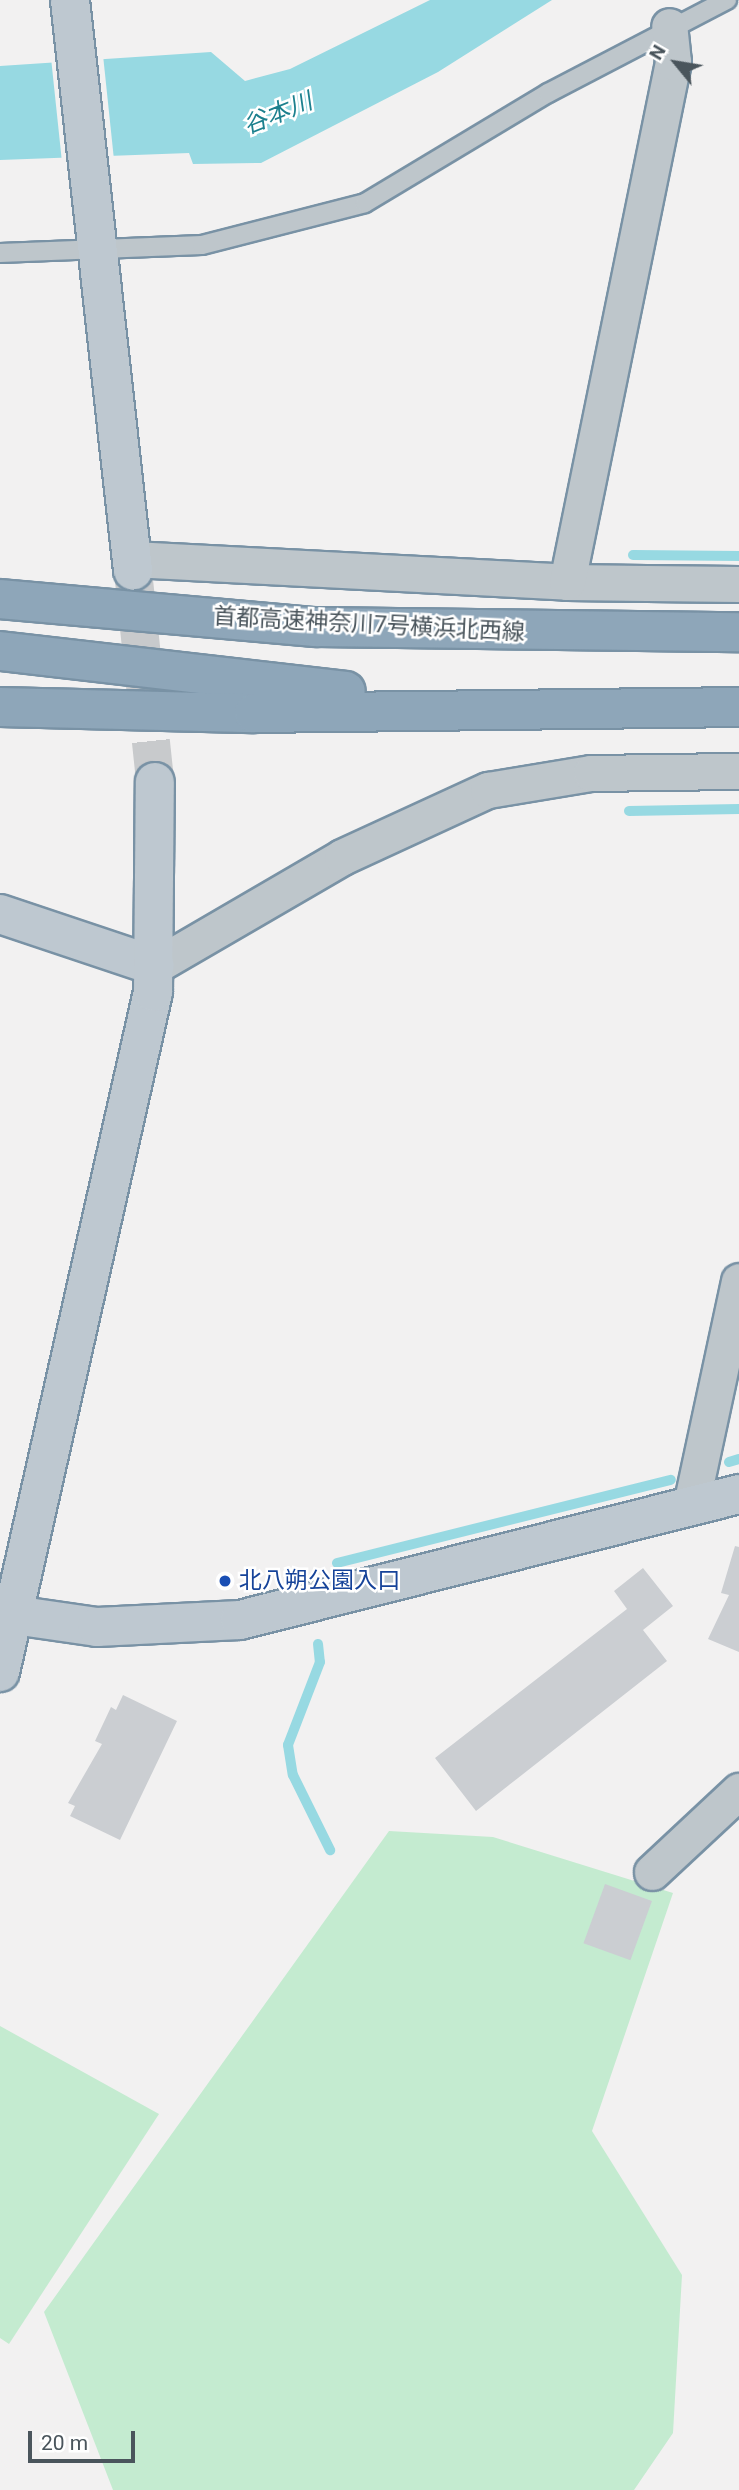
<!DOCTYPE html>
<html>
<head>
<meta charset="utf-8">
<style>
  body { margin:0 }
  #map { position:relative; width:739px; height:2490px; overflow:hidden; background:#f2f1f1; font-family:Roboto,"Noto Sans JP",sans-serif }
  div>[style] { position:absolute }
  .green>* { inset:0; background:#c4ebd0 }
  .water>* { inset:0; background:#97d9e2 }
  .pier>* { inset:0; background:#f2f1f1; transform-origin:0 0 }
  .stream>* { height:10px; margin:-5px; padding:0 5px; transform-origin:5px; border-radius:5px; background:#97d9e2 }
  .building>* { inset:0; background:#cbced2; transform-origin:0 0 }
  .secondary-tunnel>* { height:38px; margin-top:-19px; transform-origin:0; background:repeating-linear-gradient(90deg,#c8cacc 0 38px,transparent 0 57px) }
  .roads { filter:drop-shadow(2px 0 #7992a5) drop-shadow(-2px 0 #7992a5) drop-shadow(0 2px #7992a5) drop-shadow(0 -2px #7992a5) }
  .lane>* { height:18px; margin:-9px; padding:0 9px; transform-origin:9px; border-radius:9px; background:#bec6cb }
  .street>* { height:35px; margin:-17.5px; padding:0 17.5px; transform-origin:17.5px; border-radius:17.5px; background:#bec6cb }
  .secondary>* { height:38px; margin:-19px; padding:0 19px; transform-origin:19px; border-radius:19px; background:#bec8d0 }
  .highway>* { height:38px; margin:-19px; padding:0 19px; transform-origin:19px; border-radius:19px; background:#8ea6b9 }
  .dots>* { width:19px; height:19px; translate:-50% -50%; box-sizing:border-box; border:4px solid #fff; border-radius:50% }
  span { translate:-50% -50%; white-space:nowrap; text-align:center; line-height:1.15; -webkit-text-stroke:5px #fff; paint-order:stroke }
  .street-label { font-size:23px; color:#4a555c }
  .transit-label { font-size:23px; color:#164399 }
  .left { translate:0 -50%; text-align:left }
  .water-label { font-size:24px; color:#1c808e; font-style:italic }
  .north { position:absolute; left:641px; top:28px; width:70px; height:70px; -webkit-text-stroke:5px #fff; paint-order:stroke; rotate:300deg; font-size:19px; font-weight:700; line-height:28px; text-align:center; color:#4a555c }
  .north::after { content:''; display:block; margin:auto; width:24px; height:32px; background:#4a555c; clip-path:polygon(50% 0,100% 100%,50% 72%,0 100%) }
  .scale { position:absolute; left:28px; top:2431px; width:107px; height:32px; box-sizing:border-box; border:4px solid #4a555c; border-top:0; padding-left:9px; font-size:21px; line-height:24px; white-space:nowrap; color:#4a555c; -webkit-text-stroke:5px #fff; paint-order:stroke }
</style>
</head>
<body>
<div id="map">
  <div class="green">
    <div style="clip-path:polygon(389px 1831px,493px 1837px,673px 1893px,592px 2131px,682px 2275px,673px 2433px,634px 2490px,113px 2490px,44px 2312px)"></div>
    <div style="clip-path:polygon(0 2026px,159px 2114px,9px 2344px,0 2338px)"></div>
  </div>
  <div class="water">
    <div style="clip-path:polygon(430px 0,552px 0,438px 72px,261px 163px,193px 164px,189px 153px,0 160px,0 66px,211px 52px,245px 81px,290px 69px)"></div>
  </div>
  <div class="pier">
    <div style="left:103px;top:55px;width:107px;height:52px;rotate:84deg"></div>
  </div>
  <div class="stream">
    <div style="left:633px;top:555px;width:106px;rotate:0.5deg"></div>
    <div style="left:629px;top:811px;width:110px;rotate:-1deg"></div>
    <div style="left:729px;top:1462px;width:10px;rotate:-17deg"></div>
    <div style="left:337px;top:1563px;width:344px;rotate:-14deg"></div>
    <div style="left:318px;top:1644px;width:18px;rotate:84deg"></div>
    <div style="left:320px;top:1662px;width:89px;rotate:111.1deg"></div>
    <div style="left:288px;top:1745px;width:30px;rotate:81deg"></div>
    <div style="left:293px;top:1775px;width:84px;rotate:63.7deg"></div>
  </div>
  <div class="building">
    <div style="clip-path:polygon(735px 1546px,739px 1547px,739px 1652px,708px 1639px,729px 1595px,721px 1593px)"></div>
    <div style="clip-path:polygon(643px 1568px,673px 1606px,643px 1630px,667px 1661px,476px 1811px,435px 1758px,627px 1609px,614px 1591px)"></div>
    <div style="clip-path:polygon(123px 1695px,177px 1721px,120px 1840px,70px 1816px,75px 1806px,68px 1803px,102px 1744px,95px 1741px,111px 1707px,116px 1710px)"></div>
    <div style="left:605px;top:1884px;width:50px;height:63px;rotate:20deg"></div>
  </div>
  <div class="secondary-tunnel">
    <div style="left:133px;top:571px;width:212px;rotate:84deg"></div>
  </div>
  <div class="roads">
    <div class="lane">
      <div style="left:0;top:253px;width:202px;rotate:-2.3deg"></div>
      <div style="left:202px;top:245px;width:168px;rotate:-14.4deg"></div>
      <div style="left:365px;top:203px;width:214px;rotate:-31deg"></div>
      <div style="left:548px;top:93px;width:202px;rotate:-27.5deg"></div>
    </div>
    <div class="street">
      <div style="left:132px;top:559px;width:436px;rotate:3deg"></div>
      <div style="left:567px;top:582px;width:172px;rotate:0.7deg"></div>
      <div style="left:567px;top:582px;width:531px;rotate:-78.48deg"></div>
      <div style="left:673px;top:62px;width:36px;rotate:-96deg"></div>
      <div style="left:155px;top:966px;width:216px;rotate:-30.2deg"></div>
      <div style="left:342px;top:857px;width:161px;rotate:-24.7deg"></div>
      <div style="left:488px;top:790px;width:104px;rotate:-9.4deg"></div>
      <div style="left:591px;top:773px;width:148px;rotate:-0.8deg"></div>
      <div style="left:691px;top:1505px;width:229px;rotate:-77.9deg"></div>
      <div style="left:652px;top:1872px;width:119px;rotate:-43deg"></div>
    </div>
    <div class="secondary">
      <div style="left:70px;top:0;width:574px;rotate:83.7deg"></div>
      <div style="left:0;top:914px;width:163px;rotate:18.5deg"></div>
      <div style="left:0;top:1613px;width:98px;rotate:8.2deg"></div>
      <div style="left:97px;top:1627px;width:143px;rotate:-2.8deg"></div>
      <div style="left:240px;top:1620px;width:515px;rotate:-14.17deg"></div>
      <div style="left:0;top:1672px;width:697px;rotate:-77.32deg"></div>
      <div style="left:153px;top:992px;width:210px;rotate:-89.5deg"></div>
    </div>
    <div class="highway">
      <div style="left:0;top:599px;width:317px;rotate:5.1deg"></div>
      <div style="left:316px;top:627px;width:423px;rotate:0.7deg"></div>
      <div style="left:0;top:651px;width:348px;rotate:6.6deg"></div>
      <div style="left:0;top:707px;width:254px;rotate:1.4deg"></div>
      <div style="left:254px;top:713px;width:485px;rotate:-0.7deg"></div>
    </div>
  </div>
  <div class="dots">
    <div style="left:225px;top:1581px;background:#1a4fb4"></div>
  </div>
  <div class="street-label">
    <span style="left:369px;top:625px;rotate:3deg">首都高速神奈川7号横浜北西線</span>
  </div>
  <div class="transit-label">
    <span class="left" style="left:239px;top:1581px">北八朔公園入口</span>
  </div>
  <div class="water-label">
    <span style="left:278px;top:114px;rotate:-22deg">谷本川</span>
  </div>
  <div class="north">N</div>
  <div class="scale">20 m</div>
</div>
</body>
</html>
